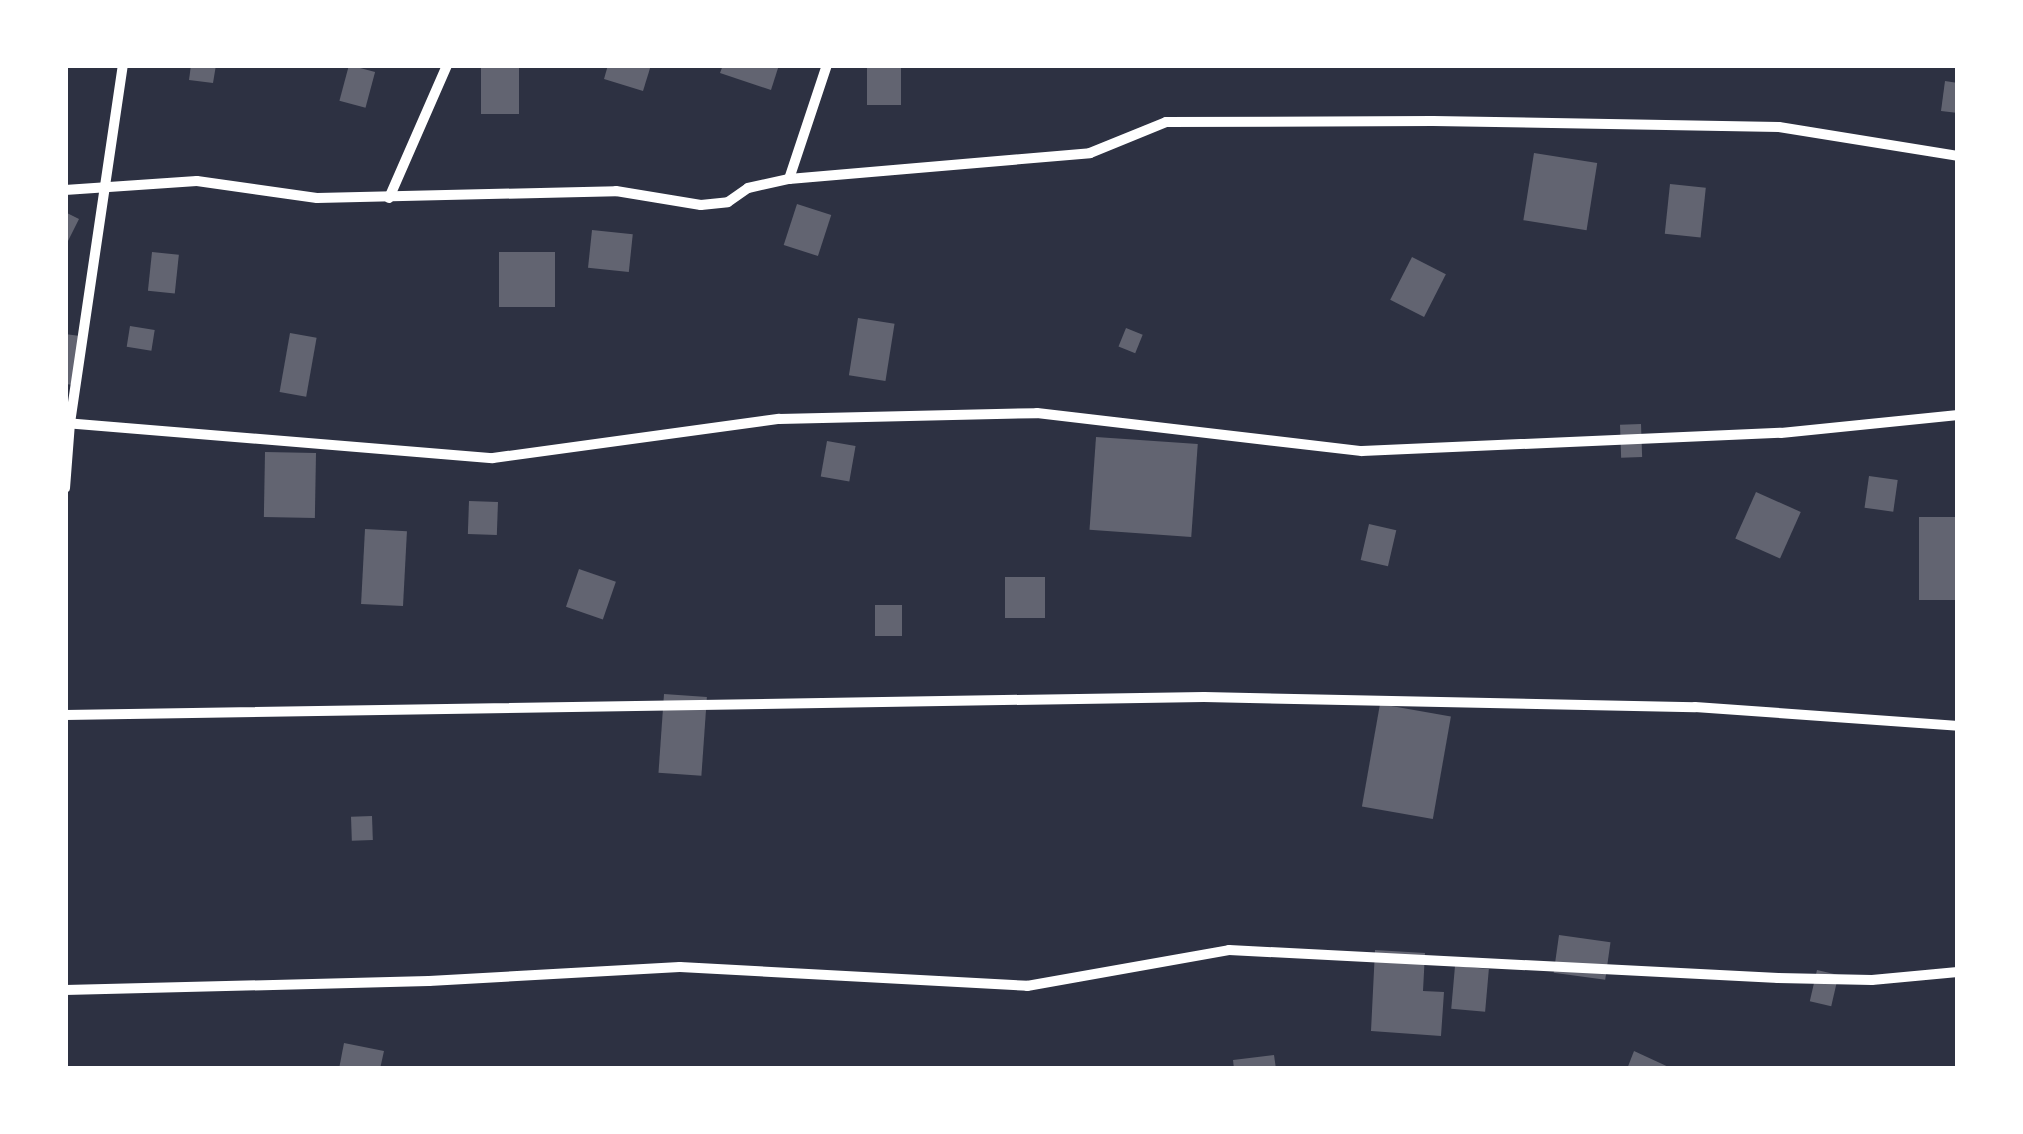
<!DOCTYPE html>
<html>
<head>
<meta charset="utf-8">
<style>
  body { margin:0 }
  #map { position:relative; width:2023px; height:1134px; overflow:hidden; background:#2d3142; font-family:"Golos Text",sans-serif }
  div>[style] { position:absolute }
  .building>* { inset:0; background:#626471; transform-origin:0 0 }
  .minor>* { height:10px; margin:-5px; padding:0 5px; transform-origin:5px; border-radius:5px; background:#fff }
  span { translate:-50% -50%; white-space:nowrap; text-align:center; line-height:1.15; -webkit-text-stroke:9px #fff; paint-order:stroke }
  .frame { position:absolute; inset:0; border:68px solid #fff; pointer-events:none }
</style>
</head>
<body>
<div id="map">
  <div class="building">
    <div style="clip-path:polygon(191px 65px,216px 65px,213px 83px,189px 80px)"></div>
    <div style="left:349px;top:65px;width:27px;height:37px;rotate:15deg"></div>
    <div style="left:481px;top:65px;width:38px;height:49px"></div>
    <div style="clip-path:polygon(608px 65px,651px 65px,643px 91px,604px 79px)"></div>
    <div style="clip-path:polygon(723px 65px,779px 65px,771px 90px,720px 73px)"></div>
    <div style="left:867px;top:65px;width:34px;height:40px"></div>
    <div style="clip-path:polygon(1945px 81px,1958px 83px,1958px 113px,1941px 111px)"></div>
    <div style="left:1534px;top:153px;width:64px;height:68px;rotate:9deg"></div>
    <div style="left:1670px;top:184px;width:36px;height:50px;rotate:6deg"></div>
    <div style="left:797px;top:204px;width:36px;height:43px;rotate:18deg"></div>
    <div style="clip-path:polygon(65px 212px,79px 219px,65px 247px)"></div>
    <div style="left:592px;top:230px;width:41px;height:38px;rotate:6deg"></div>
    <div style="left:152px;top:252px;width:27px;height:39px;rotate:6deg"></div>
    <div style="left:499px;top:252px;width:56px;height:55px"></div>
    <div style="left:1412px;top:257px;width:38px;height:48px;rotate:27deg"></div>
    <div style="left:858px;top:318px;width:37px;height:58px;rotate:9deg"></div>
    <div style="left:130px;top:326px;width:25px;height:21px;rotate:9deg"></div>
    <div style="left:1126px;top:328px;width:18px;height:20px;rotate:22deg"></div>
    <div style="left:290px;top:333px;width:27px;height:60px;rotate:10deg"></div>
    <div style="clip-path:polygon(65px 334px,80px 336px,74px 385px,65px 384px)"></div>
    <div style="left:1641px;top:424px;width:33px;height:21px;rotate:88deg"></div>
    <div style="left:1096px;top:437px;width:102px;height:93px;rotate:4deg"></div>
    <div style="left:827px;top:441px;width:29px;height:36px;rotate:10deg"></div>
    <div style="left:265px;top:452px;width:51px;height:65px;rotate:1deg"></div>
    <div style="left:1869px;top:476px;width:29px;height:32px;rotate:8deg"></div>
    <div style="left:1756px;top:492px;width:49px;height:51px;rotate:24deg"></div>
    <div style="left:469px;top:501px;width:29px;height:33px;rotate:2deg"></div>
    <div style="left:1919px;top:517px;width:39px;height:83px"></div>
    <div style="left:1369px;top:524px;width:28px;height:37px;rotate:13deg"></div>
    <div style="left:365px;top:529px;width:42px;height:75px;rotate:3deg"></div>
    <div style="left:579px;top:569px;width:39px;height:40px;rotate:19deg"></div>
    <div style="left:1005px;top:577px;width:40px;height:41px"></div>
    <div style="left:875px;top:605px;width:27px;height:31px"></div>
    <div style="left:664px;top:694px;width:43px;height:79px;rotate:4deg"></div>
    <div style="left:1380px;top:704px;width:72px;height:104px;rotate:10deg"></div>
    <div style="left:372px;top:816px;width:24px;height:21px;rotate:88deg"></div>
    <div style="left:1559px;top:935px;width:52px;height:38px;rotate:8deg"></div>
    <div style="clip-path:polygon(1375px 950px,1425px 953px,1423px 991px,1444px 992px,1441px 1036px,1371px 1031px)"></div>
    <div style="left:1455px;top:966px;width:34px;height:43px;rotate:5deg"></div>
    <div style="left:1817px;top:970px;width:22px;height:32px;rotate:13deg"></div>
    <div style="clip-path:polygon(344px 1043px,384px 1051px,380px 1069px,339px 1069px)"></div>
    <div style="clip-path:polygon(1634px 1051px,1673px 1069px,1627px 1069px)"></div>
    <div style="clip-path:polygon(1274px 1055px,1276px 1069px,1234px 1069px,1233px 1060px)"></div>
  </div>
  <div class="minor">
    <div style="left:789px;top:179px;width:120px;rotate:-71.6deg"></div>
    <div style="left:65px;top:190px;width:132px;rotate:-3.9deg"></div>
    <div style="left:197px;top:181px;width:121px;rotate:8.1deg"></div>
    <div style="left:317px;top:198px;width:299px;rotate:-1.3deg"></div>
    <div style="left:616px;top:191px;width:86px;rotate:9.4deg"></div>
    <div style="left:701px;top:205px;width:27px;rotate:-6deg"></div>
    <div style="left:728px;top:202px;width:24px;rotate:-35deg"></div>
    <div style="left:748px;top:188px;width:42px;rotate:-12.4deg"></div>
    <div style="left:789px;top:179px;width:302px;rotate:-4.9deg"></div>
    <div style="left:1090px;top:153px;width:82px;rotate:-22.2deg"></div>
    <div style="left:1166px;top:122px;width:267px;rotate:-0.2deg"></div>
    <div style="left:1433px;top:121px;width:346px;rotate:1deg"></div>
    <div style="left:1779px;top:127px;width:181px;rotate:9.2deg"></div>
    <div style="left:389px;top:198px;width:145px;rotate:-66.4deg"></div>
    <div style="left:65px;top:423px;width:429px;rotate:4.7deg"></div>
    <div style="left:493px;top:458px;width:289px;rotate:-7.8deg"></div>
    <div style="left:779px;top:419px;width:258px;rotate:-1.3deg"></div>
    <div style="left:1037px;top:413px;width:327px;rotate:6.7deg"></div>
    <div style="left:1362px;top:451px;width:419px;rotate:-2.5deg"></div>
    <div style="left:1781px;top:433px;width:178px;rotate:-5.8deg"></div>
    <div style="left:65px;top:488px;width:65px;rotate:-85.6deg"></div>
    <div style="left:70px;top:423px;width:362px;rotate:-81.6deg"></div>
    <div style="left:65px;top:715px;width:1139px;rotate:-0.91deg"></div>
    <div style="left:1204px;top:697px;width:491px;rotate:1.2deg"></div>
    <div style="left:1695px;top:707px;width:264px;rotate:4.1deg"></div>
    <div style="left:65px;top:990px;width:364px;rotate:-1.4deg"></div>
    <div style="left:429px;top:981px;width:251px;rotate:-3.2deg"></div>
    <div style="left:680px;top:967px;width:348px;rotate:3.1deg"></div>
    <div style="left:1027px;top:986px;width:205px;rotate:-10.1deg"></div>
    <div style="left:1229px;top:950px;width:550px;rotate:2.92deg"></div>
    <div style="left:1778px;top:978px;width:94px;rotate:1.2deg"></div>
    <div style="left:1872px;top:980px;width:86px;rotate:-5.3deg"></div>
  </div>
  <div class="frame"></div>
</div>
</body>
</html>
